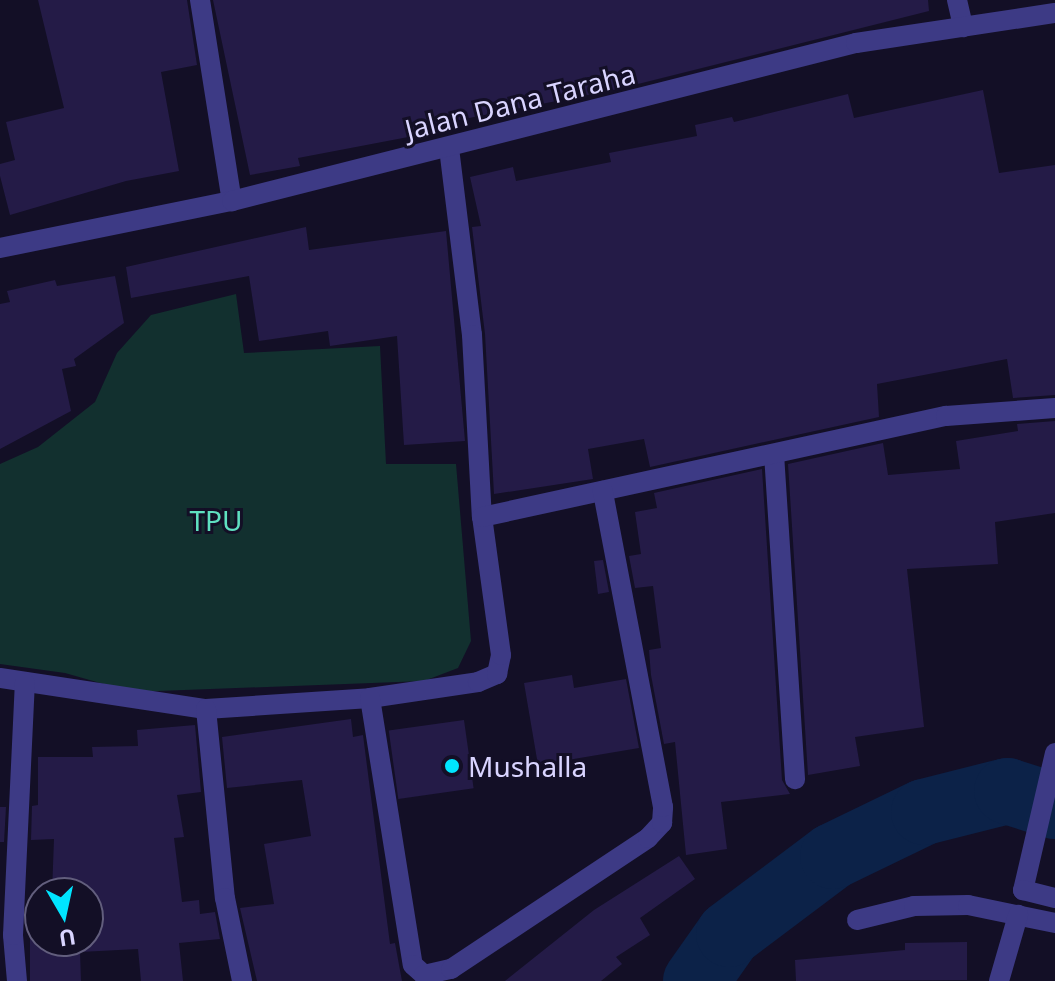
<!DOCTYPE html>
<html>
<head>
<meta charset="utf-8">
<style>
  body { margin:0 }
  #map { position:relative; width:1055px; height:981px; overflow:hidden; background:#130f26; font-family:"Noto Sans",sans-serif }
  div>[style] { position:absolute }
  .green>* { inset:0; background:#12302f }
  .river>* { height:66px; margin:-33px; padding:0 33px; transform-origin:33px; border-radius:33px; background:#0c2248 }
  .building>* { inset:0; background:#241b47; transform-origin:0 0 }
  .minor>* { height:20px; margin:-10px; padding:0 10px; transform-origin:10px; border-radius:10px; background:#3d3a85 }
  .dots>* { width:22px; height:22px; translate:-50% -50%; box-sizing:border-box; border:4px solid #130f26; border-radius:50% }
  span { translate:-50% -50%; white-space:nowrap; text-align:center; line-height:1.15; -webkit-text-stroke:6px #130f26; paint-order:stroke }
  .street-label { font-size:28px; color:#d9d4ff }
  .park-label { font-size:28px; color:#5fe0c0 }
  .poi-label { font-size:28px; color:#d9d4ff }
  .left { translate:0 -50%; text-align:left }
  .north { position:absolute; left:24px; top:877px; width:80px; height:80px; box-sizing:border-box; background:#130f26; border:2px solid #625e7d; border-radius:50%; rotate:171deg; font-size:22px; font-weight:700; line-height:32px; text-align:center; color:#d9d4ff }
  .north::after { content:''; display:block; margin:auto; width:28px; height:36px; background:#00e5ff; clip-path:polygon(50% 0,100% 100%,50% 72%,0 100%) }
</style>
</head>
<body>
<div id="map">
  <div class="green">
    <div style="clip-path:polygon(236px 294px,244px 353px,380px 346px,386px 464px,456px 464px,471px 641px,458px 668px,424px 681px,132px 692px,65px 673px,0 664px,0 464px,38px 447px,95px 402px,117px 353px,151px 315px)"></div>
  </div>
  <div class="river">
    <div style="left:696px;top:981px;width:57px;rotate:-54.9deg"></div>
    <div style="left:729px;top:934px;width:130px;rotate:-36.9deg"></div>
    <div style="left:833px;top:856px;width:101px;rotate:-25.8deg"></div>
    <div style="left:924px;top:812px;width:86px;rotate:-14.2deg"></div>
    <div style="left:1007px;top:791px;width:50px;rotate:17.4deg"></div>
  </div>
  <div class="building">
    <div style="clip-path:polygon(38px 0,187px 0,197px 65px,161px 72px,179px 171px,126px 181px,10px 215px,0 176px,0 164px,15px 160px,6px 122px,64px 108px)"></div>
    <div style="clip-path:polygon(213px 0,928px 0,929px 11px,618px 89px,423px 127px,424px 134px,298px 158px,300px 166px,250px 175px)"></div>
    <div style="clip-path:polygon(983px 90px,999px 173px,1055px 165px,1055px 395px,1013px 398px,1007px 359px,877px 384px,879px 417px,650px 467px,644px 439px,588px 449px,593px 479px,494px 494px,485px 334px,472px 227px,481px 226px,470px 177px,513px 167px,516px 181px,611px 162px,609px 153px,697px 136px,695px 125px,732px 117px,734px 122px,848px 94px,854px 118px)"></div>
    <div style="clip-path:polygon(306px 227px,309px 250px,446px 231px,465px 441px,404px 445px,397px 336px,330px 346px,328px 331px,259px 341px,249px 276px,131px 298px,126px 267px)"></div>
    <div style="clip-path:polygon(115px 276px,124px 323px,74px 359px,76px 366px,62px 369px,71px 411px,0 449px,0 304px,10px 302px,7px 291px,55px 280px,57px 286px)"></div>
    <div style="clip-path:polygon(1055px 421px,1055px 513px,995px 522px,998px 564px,907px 569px,924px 727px,855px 737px,860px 766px,808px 775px,788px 464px,883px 443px,888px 475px,960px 469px,956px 441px,1018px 431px,1017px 424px)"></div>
    <div style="clip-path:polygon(762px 469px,782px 780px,790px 794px,721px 802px,727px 849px,686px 855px,675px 742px,664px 744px,651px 675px,649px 650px,661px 648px,653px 586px,635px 588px,629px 556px,641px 554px,635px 512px,657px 508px,654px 493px)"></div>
    <div style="clip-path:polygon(603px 560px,609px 592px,598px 594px,594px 561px)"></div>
    <div style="clip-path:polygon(572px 675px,574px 688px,626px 679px,639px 748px,538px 765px,524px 683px)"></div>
    <div style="clip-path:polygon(351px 719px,353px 737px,363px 735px,390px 944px,395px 943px,402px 981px,257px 981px,240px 908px,274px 904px,264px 844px,311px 836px,302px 780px,227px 788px,222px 737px)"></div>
    <div style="left:464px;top:720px;width:69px;height:76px;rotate:82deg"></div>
    <div style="clip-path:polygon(195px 725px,201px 792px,177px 795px,184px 837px,174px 838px,182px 902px,199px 900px,200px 914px,215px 912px,220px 939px,179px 943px,183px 981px,141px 981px,138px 949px,80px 952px,81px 981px,30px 981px,30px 902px,40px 901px,40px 941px,88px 941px,88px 893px,52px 893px,54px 839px,31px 840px,32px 806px,38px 805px,38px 757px,93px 757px,92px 747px,138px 746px,137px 730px)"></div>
    <div style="clip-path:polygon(0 807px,6px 807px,4px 842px,0 842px)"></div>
    <div style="clip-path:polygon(679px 856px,695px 879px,640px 918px,650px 935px,616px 957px,622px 964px,601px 981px,505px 981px,594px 910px)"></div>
    <div style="clip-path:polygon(967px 942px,967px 980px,796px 981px,795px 960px,905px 950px,905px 943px)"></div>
  </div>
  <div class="minor">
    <div style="left:200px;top:0;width:204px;rotate:81deg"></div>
    <div style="left:957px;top:0;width:28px;rotate:77deg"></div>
    <div style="left:449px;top:148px;width:188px;rotate:83deg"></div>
    <div style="left:472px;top:335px;width:182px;rotate:86.9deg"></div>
    <div style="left:0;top:248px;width:237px;rotate:-11.5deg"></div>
    <div style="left:232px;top:201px;width:644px;rotate:-14.21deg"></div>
    <div style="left:856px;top:43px;width:201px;rotate:-8.6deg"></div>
    <div style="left:774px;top:454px;width:326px;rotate:86.3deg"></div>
    <div style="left:0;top:678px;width:208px;rotate:8.6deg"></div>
    <div style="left:206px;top:709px;width:164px;rotate:-3.8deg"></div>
    <div style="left:370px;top:698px;width:109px;rotate:-8.4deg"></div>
    <div style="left:478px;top:682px;width:21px;rotate:-23deg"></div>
    <div style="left:497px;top:674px;width:19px;rotate:-78deg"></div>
    <div style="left:501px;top:655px;width:139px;rotate:-97.8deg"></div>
    <div style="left:482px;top:517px;width:475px;rotate:-12.3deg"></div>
    <div style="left:946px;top:416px;width:109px;rotate:-4.2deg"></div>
    <div style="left:370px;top:698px;width:270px;rotate:80.9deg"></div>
    <div style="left:413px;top:965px;width:15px;rotate:42deg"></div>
    <div style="left:424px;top:975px;width:28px;rotate:-13deg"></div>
    <div style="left:451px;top:969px;width:237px;rotate:-33.6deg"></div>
    <div style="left:648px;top:838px;width:21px;rotate:-47deg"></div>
    <div style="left:662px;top:823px;width:16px;rotate:-86deg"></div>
    <div style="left:663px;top:807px;width:322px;rotate:-100.8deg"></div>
    <div style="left:206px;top:709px;width:190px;rotate:84.3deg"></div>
    <div style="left:225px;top:898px;width:85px;rotate:78.4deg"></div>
    <div style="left:1055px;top:753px;width:141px;rotate:103.1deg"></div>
    <div style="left:1023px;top:890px;width:33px;rotate:14deg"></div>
    <div style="left:857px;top:920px;width:59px;rotate:-13.8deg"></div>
    <div style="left:914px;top:906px;width:54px;rotate:-1.1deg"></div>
    <div style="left:968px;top:905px;width:89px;rotate:11.7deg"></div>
    <div style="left:17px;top:981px;width:46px;rotate:-95deg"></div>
    <div style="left:13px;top:935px;width:252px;rotate:-87.3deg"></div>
    <div style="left:999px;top:981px;width:69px;rotate:-73.9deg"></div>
  </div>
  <div class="dots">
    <div style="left:452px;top:766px;background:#00e5ff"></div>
  </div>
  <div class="street-label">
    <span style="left:520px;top:101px;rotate:-14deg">Jalan Dana Taraha</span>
  </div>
  <div class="park-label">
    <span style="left:216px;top:520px">TPU</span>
  </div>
  <div class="poi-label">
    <span class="left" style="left:468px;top:766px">Mushalla</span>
  </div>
  <div class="north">U</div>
</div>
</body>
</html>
